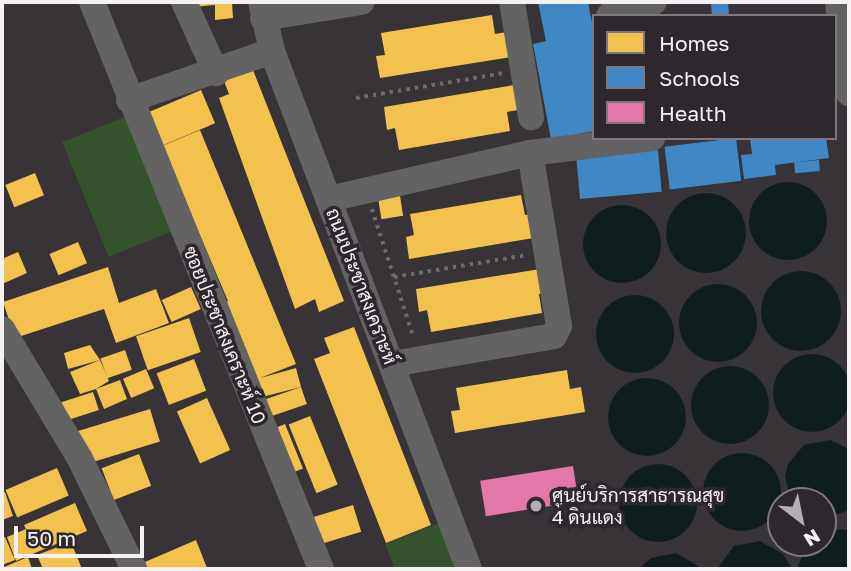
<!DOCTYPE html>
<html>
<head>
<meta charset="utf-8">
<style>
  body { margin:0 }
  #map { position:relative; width:851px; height:571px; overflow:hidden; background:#373337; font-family:"Golos Text",Sarabun,sans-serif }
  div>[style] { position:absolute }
  .green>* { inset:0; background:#34532d; transform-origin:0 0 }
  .water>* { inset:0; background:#101d1f }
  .round { border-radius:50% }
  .homes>* { inset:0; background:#f2c14e; transform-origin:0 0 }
  .schools>* { inset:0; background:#3f88c5; transform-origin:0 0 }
  .health>* { inset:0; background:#e377a8; transform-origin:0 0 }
  .path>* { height:3.5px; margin-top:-1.75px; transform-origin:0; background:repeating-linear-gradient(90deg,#6b696b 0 3.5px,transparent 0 8.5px) }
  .minor>* { height:26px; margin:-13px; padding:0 13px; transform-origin:13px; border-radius:13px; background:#636363 }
  .dots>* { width:19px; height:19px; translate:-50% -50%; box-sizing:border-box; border:4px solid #2e282e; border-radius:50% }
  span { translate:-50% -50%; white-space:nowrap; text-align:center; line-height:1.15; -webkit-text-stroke:7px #2e282e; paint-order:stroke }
  .street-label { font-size:19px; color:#f5f1f5 }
  .poi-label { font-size:19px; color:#f5f1f5 }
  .left { translate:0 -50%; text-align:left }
  .frame { position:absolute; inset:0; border:4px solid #f5f1f5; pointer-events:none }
  .legend { position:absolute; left:592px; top:14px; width:245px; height:126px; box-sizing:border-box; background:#2e282e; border:2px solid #7e787e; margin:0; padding:9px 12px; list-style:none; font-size:21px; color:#f5f1f5 }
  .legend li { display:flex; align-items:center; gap:14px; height:35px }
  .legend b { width:35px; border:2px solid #7e787e }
  .north { position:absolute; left:767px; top:487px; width:70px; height:70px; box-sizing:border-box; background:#2e282e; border:2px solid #7e787e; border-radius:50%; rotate:148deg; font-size:19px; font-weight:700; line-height:28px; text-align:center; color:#f5f1f5 }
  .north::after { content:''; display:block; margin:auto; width:24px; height:32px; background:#b2aeb2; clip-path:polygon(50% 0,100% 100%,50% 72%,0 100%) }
  .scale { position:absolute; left:14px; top:526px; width:130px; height:32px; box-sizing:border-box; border:4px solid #f5f1f5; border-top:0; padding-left:9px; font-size:21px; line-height:24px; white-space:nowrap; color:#f5f1f5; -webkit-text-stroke:5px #2e282e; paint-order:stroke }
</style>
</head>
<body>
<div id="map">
  <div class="green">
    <div style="left:129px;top:115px;width:124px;height:72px;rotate:68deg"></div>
    <div style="clip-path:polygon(439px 523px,456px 569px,395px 569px,385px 544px)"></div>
  </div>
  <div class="water">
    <div class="round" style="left:749px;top:182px;width:78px;height:78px"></div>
    <div class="round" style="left:666px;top:193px;width:80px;height:80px"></div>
    <div class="round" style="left:583px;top:205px;width:78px;height:78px"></div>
    <div class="round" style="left:761px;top:271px;width:80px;height:80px"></div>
    <div class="round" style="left:679px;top:284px;width:78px;height:78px"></div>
    <div class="round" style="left:596px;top:295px;width:78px;height:78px"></div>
    <div class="round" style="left:773px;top:354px;width:78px;height:78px"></div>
    <div class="round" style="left:691px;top:366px;width:78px;height:78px"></div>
    <div class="round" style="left:608px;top:378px;width:78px;height:78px"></div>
    <div style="clip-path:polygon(830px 440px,849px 449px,849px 510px,823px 519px,823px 501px,791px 501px,785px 477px,788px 464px,804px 445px)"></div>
    <div class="round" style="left:703px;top:453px;width:78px;height:78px"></div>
    <div class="round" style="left:619px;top:464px;width:78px;height:78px"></div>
    <div style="clip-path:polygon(842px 529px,849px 531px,849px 569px,797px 569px,807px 543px,823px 543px,823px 532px)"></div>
    <div style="clip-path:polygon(760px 541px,783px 554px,792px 569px,717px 569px,734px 546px)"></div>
    <div style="clip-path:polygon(676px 553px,703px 569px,639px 569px,651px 558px)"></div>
  </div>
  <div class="homes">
    <div style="clip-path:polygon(192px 2px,232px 2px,233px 18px,215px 20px,215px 5px,192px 7px)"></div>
    <div style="clip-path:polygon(492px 15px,495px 34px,507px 32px,511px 57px,380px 78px,376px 56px,385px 55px,381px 33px)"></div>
    <div style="clip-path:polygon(253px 70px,344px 301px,319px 312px,315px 299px,295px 309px,219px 98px,229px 94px,224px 81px)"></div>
    <div style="clip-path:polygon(514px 85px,518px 110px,507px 112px,510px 131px,399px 150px,395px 128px,387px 130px,384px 107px)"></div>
    <div style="left:201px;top:90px;width:36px;height:61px;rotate:67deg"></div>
    <div style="clip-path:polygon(200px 130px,296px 364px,260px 378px,296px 368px,301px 387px,262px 397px,224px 303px,228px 301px,162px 146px)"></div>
    <div style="left:35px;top:173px;width:24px;height:32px;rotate:68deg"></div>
    <div style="clip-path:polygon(521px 195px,525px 215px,536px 213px,540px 237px,409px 259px,406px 237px,414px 235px,410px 214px)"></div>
    <div style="left:400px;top:196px;width:20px;height:22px;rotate:81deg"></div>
    <div style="left:78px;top:242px;width:23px;height:31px;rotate:67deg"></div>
    <div style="clip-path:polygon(18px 252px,27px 273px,2px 284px,2px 259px)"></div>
    <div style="clip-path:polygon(108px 267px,119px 303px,156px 289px,169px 323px,116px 343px,104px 309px,15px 338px,3px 302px)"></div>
    <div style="clip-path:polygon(546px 268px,550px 292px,539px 294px,542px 313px,431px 332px,427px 310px,419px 312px,416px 289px)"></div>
    <div style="left:191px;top:287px;width:24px;height:32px;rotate:66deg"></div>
    <div style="left:189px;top:318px;width:36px;height:56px;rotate:71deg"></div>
    <div style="clip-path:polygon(354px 327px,431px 525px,386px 543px,314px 359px,330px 353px,324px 338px)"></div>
    <div style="clip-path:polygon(90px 345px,100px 360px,109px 381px,96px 389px,120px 380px,127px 399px,104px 409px,96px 389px,80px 394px,70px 372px,100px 360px,68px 369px,64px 353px)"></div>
    <div style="left:125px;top:350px;width:21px;height:26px;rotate:71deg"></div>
    <div style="left:194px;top:359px;width:34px;height:40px;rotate:69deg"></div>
    <div style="left:146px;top:369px;width:21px;height:25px;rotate:67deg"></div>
    <div style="clip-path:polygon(567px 370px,570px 389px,581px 387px,585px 412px,455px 433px,451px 411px,460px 410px,456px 388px)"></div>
    <div style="left:301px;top:387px;width:18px;height:53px;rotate:71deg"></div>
    <div style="left:93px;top:392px;width:19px;height:43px;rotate:72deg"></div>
    <div style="left:207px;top:398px;width:57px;height:33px;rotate:66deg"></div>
    <div style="left:150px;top:409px;width:34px;height:82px;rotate:73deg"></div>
    <div style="left:310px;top:416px;width:74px;height:23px;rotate:68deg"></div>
    <div style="left:285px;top:424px;width:48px;height:25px;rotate:68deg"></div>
    <div style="left:139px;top:454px;width:34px;height:40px;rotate:69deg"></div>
    <div style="left:57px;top:468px;width:30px;height:56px;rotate:67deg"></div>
    <div style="clip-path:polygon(5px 492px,13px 516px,2px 520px,2px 493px)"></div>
    <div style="clip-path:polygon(75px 503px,87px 531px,16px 561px,7px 537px,26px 529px,24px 525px)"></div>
    <div style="left:353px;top:505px;width:28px;height:49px;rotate:73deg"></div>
    <div style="clip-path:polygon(5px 537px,15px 560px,2px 565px,2px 538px)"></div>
    <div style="clip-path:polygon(196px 540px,207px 568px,148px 569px,145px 562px)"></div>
    <div style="clip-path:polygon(71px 542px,82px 569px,43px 569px,37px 555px)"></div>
    <div style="clip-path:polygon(28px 557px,32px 569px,5px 569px,4px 567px)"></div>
  </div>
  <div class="schools">
    <div style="clip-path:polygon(538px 2px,588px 2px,594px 33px,594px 131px,551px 139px,533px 44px,546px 41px)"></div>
    <div style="left:728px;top:2px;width:14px;height:17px;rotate:86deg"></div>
    <div style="left:736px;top:138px;width:43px;height:72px;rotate:83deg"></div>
    <div style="clip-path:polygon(750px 138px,826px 138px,829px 158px,775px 165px,776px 175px,744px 179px,741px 155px,752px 154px)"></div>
    <div style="left:658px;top:150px;width:42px;height:82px;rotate:85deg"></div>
    <div style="left:819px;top:160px;width:11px;height:25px;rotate:85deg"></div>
  </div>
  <div class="health">
    <div style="left:573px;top:466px;width:36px;height:94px;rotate:81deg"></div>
  </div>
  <div class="path">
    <div style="left:356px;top:98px;width:150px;rotate:-9.6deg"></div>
    <div style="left:372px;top:209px;width:136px;rotate:72deg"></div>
    <div style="left:394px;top:277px;width:135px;rotate:-9.4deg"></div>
  </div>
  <div class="minor">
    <div style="left:92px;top:2px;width:611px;rotate:68.01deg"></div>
    <div style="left:184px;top:2px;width:78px;rotate:65.7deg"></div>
    <div style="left:261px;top:2px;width:50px;rotate:77.3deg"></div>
    <div style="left:272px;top:51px;width:554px;rotate:69.18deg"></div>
    <div style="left:512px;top:2px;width:117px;rotate:80.6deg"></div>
    <div style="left:838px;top:2px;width:92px;rotate:83.1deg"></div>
    <div style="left:609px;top:16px;width:13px;rotate:-51deg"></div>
    <div style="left:617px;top:6px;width:37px;rotate:-6deg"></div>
    <div style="left:263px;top:18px;width:100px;rotate:-9.2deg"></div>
    <div style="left:129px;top:100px;width:151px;rotate:-18.9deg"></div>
    <div style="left:329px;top:199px;width:206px;rotate:-12.9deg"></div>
    <div style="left:530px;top:153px;width:123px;rotate:-7deg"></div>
    <div style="left:2px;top:329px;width:152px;rotate:59deg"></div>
    <div style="left:80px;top:459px;width:123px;rotate:63.9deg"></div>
    <div style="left:392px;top:364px;width:164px;rotate:-9.8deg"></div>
    <div style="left:554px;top:336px;width:11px;rotate:-63deg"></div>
    <div style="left:559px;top:326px;width:175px;rotate:-99.5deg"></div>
  </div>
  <div class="dots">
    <div style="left:536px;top:506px;background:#b2aeb2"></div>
  </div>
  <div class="street-label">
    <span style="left:362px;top:286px;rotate:69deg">ถนนประชาสงเคราะห์</span>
    <span style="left:225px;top:335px;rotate:68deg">ซอยประชาสงเคราะห์ 10</span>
  </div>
  <div class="poi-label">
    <span class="left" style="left:552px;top:506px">ศูนย์บริการสาธารณสุข<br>4 ดินแดง</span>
  </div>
  <div class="frame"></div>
  <ul class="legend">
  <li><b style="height:19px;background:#f2c14e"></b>Homes</li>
  <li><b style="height:19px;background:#3f88c5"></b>Schools</li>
  <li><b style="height:19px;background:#e377a8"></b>Health</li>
  </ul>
  <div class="north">N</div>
  <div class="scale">50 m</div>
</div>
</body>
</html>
